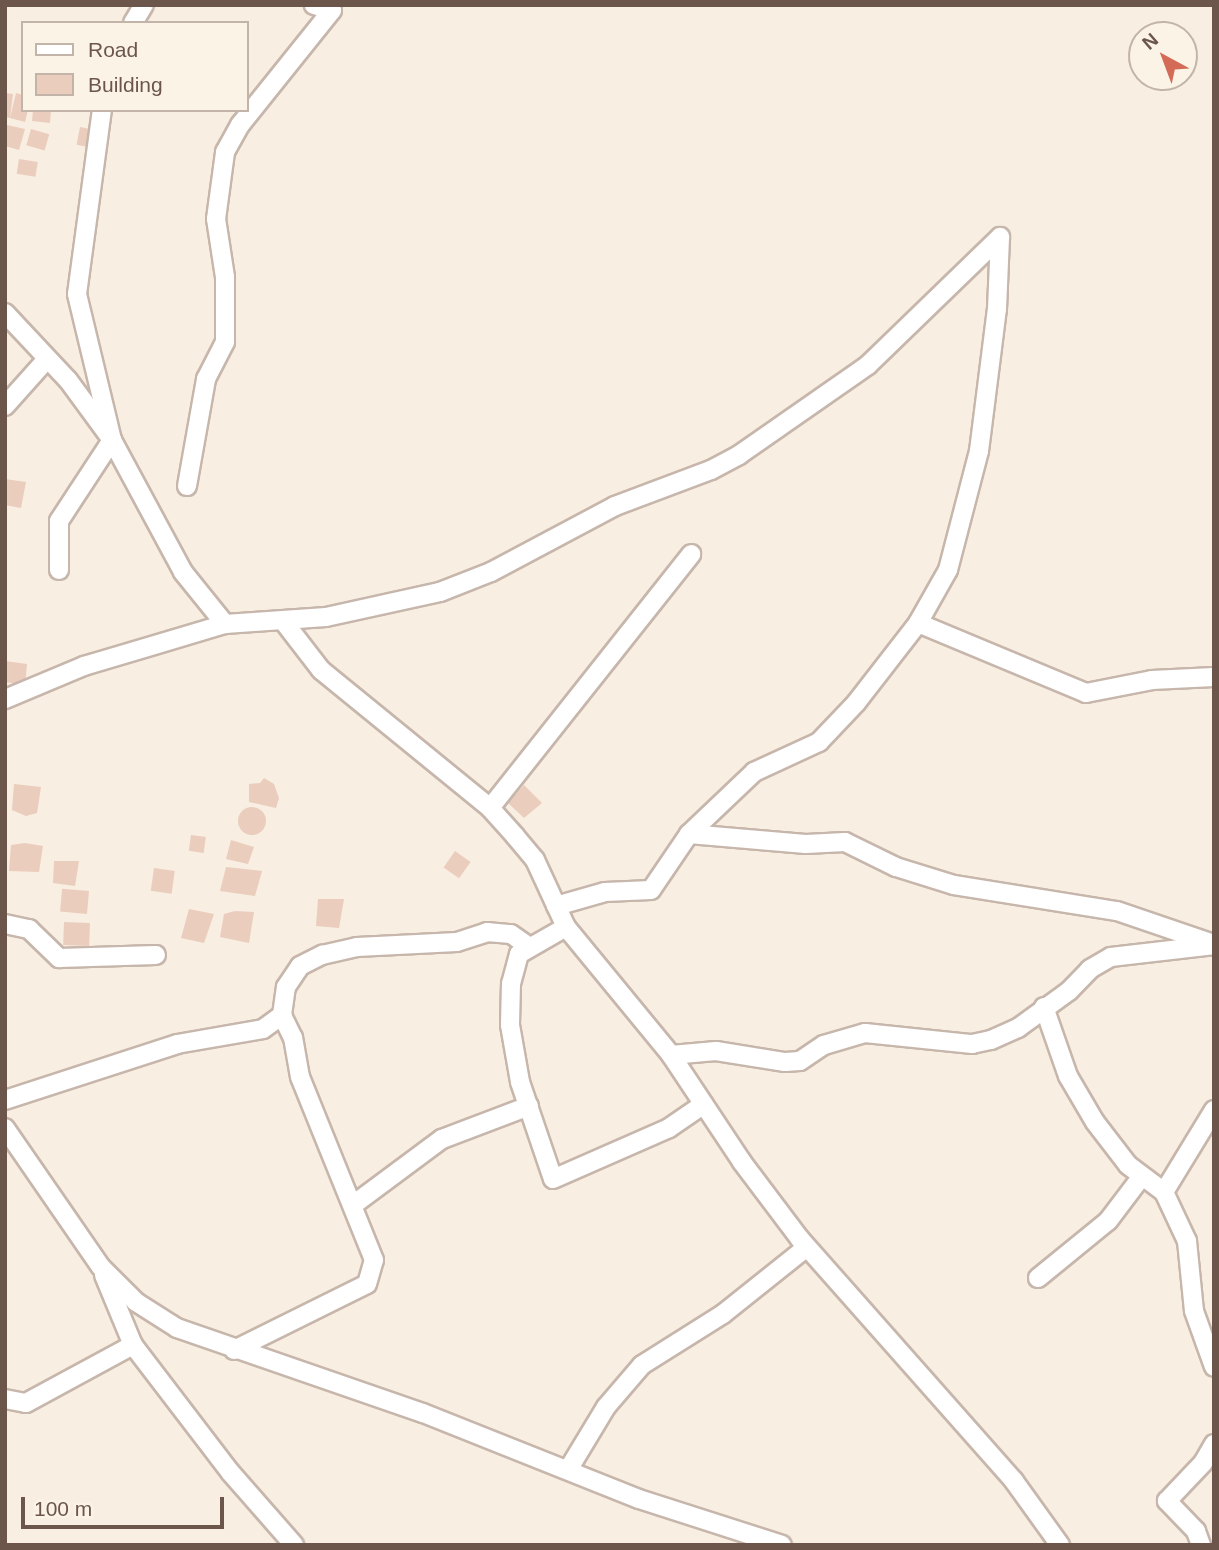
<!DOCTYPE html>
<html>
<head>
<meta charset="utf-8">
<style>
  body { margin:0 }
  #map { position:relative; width:1219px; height:1550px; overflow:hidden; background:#f8eee2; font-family:Helvetica,sans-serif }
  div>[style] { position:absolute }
  .building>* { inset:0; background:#eacdbd; transform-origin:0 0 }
  .round { border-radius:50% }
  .roads { filter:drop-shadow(2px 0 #c7b6ab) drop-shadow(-2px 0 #c7b6ab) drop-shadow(0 2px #c7b6ab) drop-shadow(0 -2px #c7b6ab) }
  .minor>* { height:18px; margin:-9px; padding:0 9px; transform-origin:9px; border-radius:9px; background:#fff }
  span { translate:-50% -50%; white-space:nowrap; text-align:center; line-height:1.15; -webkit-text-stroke:5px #fcf3e7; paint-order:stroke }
  .frame { position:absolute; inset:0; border:7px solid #6c564c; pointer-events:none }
  .legend { position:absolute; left:21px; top:21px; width:228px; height:91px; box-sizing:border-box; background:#fcf3e7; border:2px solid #c2b4a9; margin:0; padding:9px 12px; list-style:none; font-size:21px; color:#6c564c }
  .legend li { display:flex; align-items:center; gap:14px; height:35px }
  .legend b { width:35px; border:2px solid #c2b4a9 }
  .north { position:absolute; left:1128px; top:21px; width:70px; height:70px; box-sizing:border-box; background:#fcf3e7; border:2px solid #c2b4a9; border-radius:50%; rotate:319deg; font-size:19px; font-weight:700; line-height:28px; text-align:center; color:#6c564c }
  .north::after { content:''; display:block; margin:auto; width:24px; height:32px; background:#d36b56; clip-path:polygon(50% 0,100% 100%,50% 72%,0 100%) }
  .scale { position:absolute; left:21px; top:1497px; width:203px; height:32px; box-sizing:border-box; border:4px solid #6c564c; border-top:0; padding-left:9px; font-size:21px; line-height:24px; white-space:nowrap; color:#6c564c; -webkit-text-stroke:5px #fcf3e7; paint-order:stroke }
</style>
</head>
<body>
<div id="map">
  <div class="building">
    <div style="clip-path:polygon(5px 93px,13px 94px,10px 118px,5px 117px)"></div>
    <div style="clip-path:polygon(16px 93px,23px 95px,23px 110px,28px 110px,25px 122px,10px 118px)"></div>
    <div style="clip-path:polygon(33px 110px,51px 110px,50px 123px,32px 121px)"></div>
    <div style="clip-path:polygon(7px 125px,25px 129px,19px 150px,5px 146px)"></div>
    <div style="left:80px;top:127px;width:16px;height:18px;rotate:11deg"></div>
    <div style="left:31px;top:129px;width:19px;height:17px;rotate:16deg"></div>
    <div style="left:19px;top:159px;width:19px;height:15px;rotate:9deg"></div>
    <div style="clip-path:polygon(5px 479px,26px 482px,21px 508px,5px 505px)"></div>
    <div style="clip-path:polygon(5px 661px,27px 664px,25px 685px,5px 682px)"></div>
    <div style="clip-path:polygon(264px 778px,274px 784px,279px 798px,276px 808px,249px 802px,249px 784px,260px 783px)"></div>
    <div style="clip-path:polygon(14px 784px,41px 787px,37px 813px,26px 816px,12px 810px)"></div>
    <div style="clip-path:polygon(524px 785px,542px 803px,524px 818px,508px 803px)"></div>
    <div class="round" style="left:238px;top:807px;width:28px;height:28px"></div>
    <div style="left:191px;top:835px;width:15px;height:16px;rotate:8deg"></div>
    <div style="clip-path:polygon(231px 840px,254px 847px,248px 864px,226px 859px)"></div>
    <div style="clip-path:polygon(25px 843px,43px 846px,39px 872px,9px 871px,11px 845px)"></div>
    <div style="left:455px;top:851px;width:19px;height:20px;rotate:35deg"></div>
    <div style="clip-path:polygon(54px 861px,79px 861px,75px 886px,53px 883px)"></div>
    <div style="clip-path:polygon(226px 867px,262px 871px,255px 896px,220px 891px)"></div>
    <div style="left:154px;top:868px;width:21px;height:23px;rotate:8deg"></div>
    <div style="left:89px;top:891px;width:23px;height:27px;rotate:95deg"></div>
    <div style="clip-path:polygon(318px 899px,344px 899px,339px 928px,316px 926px)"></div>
    <div style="clip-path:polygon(189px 909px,214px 914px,204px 943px,181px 938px)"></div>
    <div style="clip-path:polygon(235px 911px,254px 912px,249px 943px,220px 937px,224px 914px)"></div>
    <div style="left:64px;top:922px;width:26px;height:23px;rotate:2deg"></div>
  </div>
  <div class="roads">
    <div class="minor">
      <div style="left:133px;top:23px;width:21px;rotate:-59deg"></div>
      <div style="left:5px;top:313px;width:92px;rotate:46.8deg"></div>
      <div style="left:68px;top:380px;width:74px;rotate:53.7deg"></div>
      <div style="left:112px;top:440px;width:150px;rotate:61.7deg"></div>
      <div style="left:183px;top:572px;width:67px;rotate:51.1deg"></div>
      <div style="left:225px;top:624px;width:147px;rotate:163.4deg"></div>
      <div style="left:84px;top:666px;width:86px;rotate:157.3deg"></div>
      <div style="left:5px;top:406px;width:63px;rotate:-48.2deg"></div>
      <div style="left:187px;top:486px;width:109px;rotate:-79.9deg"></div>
      <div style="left:206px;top:379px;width:42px;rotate:-62.8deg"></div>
      <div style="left:225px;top:342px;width:65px;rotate:-90deg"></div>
      <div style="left:225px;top:277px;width:59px;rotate:-98.8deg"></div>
      <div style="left:216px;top:219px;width:68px;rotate:-82.3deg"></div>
      <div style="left:225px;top:152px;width:31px;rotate:-61deg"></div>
      <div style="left:240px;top:125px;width:147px;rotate:-51.3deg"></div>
      <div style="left:332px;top:10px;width:19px;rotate:-164deg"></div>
      <div style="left:59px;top:570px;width:49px;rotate:-90deg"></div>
      <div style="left:59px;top:521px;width:97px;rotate:-56.8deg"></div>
      <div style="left:112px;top:440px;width:150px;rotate:-103.5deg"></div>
      <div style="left:77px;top:294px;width:186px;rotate:-82.3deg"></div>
      <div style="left:284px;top:622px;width:61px;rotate:52.4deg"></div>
      <div style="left:321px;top:670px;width:218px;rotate:39.2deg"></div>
      <div style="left:490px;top:808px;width:38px;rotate:48deg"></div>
      <div style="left:515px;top:836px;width:31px;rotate:50deg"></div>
      <div style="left:535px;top:860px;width:74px;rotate:65.2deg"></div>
      <div style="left:566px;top:927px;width:166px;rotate:50.6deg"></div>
      <div style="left:671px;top:1055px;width:128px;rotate:56.4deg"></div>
      <div style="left:742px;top:1162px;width:96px;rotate:53deg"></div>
      <div style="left:800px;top:1239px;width:323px;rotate:48.5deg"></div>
      <div style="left:1014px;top:1481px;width:79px;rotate:54.3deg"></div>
      <div style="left:918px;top:623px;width:182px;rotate:22.6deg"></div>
      <div style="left:1086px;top:693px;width:67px;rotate:-11.1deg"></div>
      <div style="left:1152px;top:680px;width:62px;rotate:-2.8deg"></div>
      <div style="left:225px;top:624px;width:101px;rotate:-4deg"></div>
      <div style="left:326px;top:617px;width:117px;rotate:-12.4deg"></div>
      <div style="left:440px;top:592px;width:55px;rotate:-21.4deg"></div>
      <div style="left:491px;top:572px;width:140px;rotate:-28deg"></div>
      <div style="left:615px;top:506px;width:103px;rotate:-20.6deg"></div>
      <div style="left:711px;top:470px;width:32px;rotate:-28deg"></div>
      <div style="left:739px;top:455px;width:157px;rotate:-34.9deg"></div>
      <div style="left:868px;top:365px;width:184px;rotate:-44.1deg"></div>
      <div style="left:490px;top:808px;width:324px;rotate:-51.6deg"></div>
      <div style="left:689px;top:834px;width:117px;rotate:4.9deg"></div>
      <div style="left:806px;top:844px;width:39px;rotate:-3deg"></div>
      <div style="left:845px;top:842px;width:57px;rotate:26.1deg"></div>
      <div style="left:896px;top:867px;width:61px;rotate:17.2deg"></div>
      <div style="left:954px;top:885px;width:165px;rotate:9.1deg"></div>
      <div style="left:1117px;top:911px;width:96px;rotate:18.8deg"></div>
      <div style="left:556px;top:906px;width:51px;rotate:-15.9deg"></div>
      <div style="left:605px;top:892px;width:46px;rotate:-2.5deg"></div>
      <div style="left:651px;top:890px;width:68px;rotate:-55.8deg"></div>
      <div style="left:689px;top:834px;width:90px;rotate:-43.6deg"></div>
      <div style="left:754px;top:772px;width:72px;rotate:-24.8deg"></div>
      <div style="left:819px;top:742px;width:54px;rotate:-46.5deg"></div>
      <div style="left:856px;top:703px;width:101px;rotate:-52.2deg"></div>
      <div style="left:918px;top:623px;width:61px;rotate:-60.5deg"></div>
      <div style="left:948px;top:570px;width:123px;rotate:-75.4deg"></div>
      <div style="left:979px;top:451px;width:143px;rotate:-82.8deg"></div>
      <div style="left:997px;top:309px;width:72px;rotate:-87.6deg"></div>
      <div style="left:5px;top:924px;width:25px;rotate:12deg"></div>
      <div style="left:29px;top:929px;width:42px;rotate:44deg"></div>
      <div style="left:59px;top:958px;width:97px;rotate:-1.8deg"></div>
      <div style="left:566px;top:927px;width:54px;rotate:150.1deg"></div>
      <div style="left:519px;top:954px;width:30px;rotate:105deg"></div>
      <div style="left:511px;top:983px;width:42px;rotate:91.4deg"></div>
      <div style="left:510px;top:1025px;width:58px;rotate:80deg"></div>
      <div style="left:520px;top:1082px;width:102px;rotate:71.2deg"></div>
      <div style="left:553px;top:1179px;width:127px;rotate:-23.7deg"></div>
      <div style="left:669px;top:1128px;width:42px;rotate:-34.4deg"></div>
      <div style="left:1044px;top:1007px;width:73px;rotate:70.8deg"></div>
      <div style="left:1068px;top:1076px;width:53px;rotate:59.6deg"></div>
      <div style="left:1095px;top:1122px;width:54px;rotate:52.5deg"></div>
      <div style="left:1128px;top:1165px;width:45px;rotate:36.9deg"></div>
      <div style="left:671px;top:1055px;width:45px;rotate:-5.1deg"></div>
      <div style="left:716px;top:1051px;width:70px;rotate:9.1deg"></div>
      <div style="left:785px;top:1062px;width:15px;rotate:-4deg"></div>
      <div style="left:800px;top:1061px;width:29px;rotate:-34deg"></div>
      <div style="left:824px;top:1045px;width:43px;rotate:-16.3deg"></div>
      <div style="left:865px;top:1033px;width:108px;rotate:5.9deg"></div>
      <div style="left:972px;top:1044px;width:19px;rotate:-12deg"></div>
      <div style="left:991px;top:1040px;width:30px;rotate:-24deg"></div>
      <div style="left:1018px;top:1028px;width:63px;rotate:-36deg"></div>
      <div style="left:1069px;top:991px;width:30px;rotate:-46deg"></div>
      <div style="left:1090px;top:969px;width:24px;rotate:-30deg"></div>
      <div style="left:1111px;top:957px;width:104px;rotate:-6.6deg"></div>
      <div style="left:5px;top:1100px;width:181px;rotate:-18deg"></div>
      <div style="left:177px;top:1044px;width:87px;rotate:-9.9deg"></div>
      <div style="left:263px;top:1029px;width:24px;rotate:-36deg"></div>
      <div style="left:282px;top:1015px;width:28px;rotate:-82deg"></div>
      <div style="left:286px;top:987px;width:25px;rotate:-56deg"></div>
      <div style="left:300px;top:966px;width:25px;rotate:-27deg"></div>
      <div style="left:322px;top:955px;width:36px;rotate:-13deg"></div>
      <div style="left:357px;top:947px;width:100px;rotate:-2.9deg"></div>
      <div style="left:457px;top:942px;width:32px;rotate:-18deg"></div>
      <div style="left:487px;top:932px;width:24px;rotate:5deg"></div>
      <div style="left:511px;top:934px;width:21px;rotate:35deg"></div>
      <div style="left:1214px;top:1110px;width:96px;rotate:121.4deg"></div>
      <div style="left:1164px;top:1192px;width:54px;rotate:64.9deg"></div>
      <div style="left:1187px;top:1241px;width:70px;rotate:84.3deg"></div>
      <div style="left:1194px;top:1311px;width:59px;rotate:70.3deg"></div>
      <div style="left:5px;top:1128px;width:169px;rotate:55.4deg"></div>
      <div style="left:101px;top:1267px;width:49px;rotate:45deg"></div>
      <div style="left:136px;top:1302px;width:49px;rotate:32.4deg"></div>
      <div style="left:177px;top:1328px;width:260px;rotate:19.1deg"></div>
      <div style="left:423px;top:1413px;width:232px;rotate:21.7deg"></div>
      <div style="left:639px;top:1499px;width:150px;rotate:17.8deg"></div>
      <div style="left:353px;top:1205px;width:111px;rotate:-36.6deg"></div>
      <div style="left:442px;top:1139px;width:93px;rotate:-20.8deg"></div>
      <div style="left:104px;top:1275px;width:76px;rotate:67.5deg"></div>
      <div style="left:133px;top:1345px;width:161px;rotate:52.6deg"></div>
      <div style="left:231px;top:1473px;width:96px;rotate:48.8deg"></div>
      <div style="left:1038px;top:1278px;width:90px;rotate:-39.2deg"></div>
      <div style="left:1108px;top:1221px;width:56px;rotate:-52.9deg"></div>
      <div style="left:234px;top:1350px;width:148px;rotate:-26.4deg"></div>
      <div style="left:367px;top:1284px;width:25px;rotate:-74deg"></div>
      <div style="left:374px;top:1260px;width:197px;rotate:-112deg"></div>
      <div style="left:300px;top:1077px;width:40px;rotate:-100deg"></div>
      <div style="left:293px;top:1038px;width:25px;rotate:-116deg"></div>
      <div style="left:5px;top:1399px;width:21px;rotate:11deg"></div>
      <div style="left:26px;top:1403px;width:122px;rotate:-28.5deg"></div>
      <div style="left:568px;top:1470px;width:74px;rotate:-58.9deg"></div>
      <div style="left:606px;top:1407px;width:55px;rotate:-49.4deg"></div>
      <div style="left:642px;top:1365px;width:96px;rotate:-32.2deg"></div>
      <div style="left:723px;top:1314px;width:107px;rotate:-38.6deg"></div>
      <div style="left:1201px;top:1545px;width:15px;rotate:-110deg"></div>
      <div style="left:1196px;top:1531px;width:42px;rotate:-134deg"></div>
      <div style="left:1167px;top:1501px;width:52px;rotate:-46.5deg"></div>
      <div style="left:1203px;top:1463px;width:22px;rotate:-60deg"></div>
    </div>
  </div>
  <div class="frame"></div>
  <ul class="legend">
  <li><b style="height:9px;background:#fff"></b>Road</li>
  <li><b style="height:19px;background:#eacdbd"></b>Building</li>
  </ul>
  <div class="north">N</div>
  <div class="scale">100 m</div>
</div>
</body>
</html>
